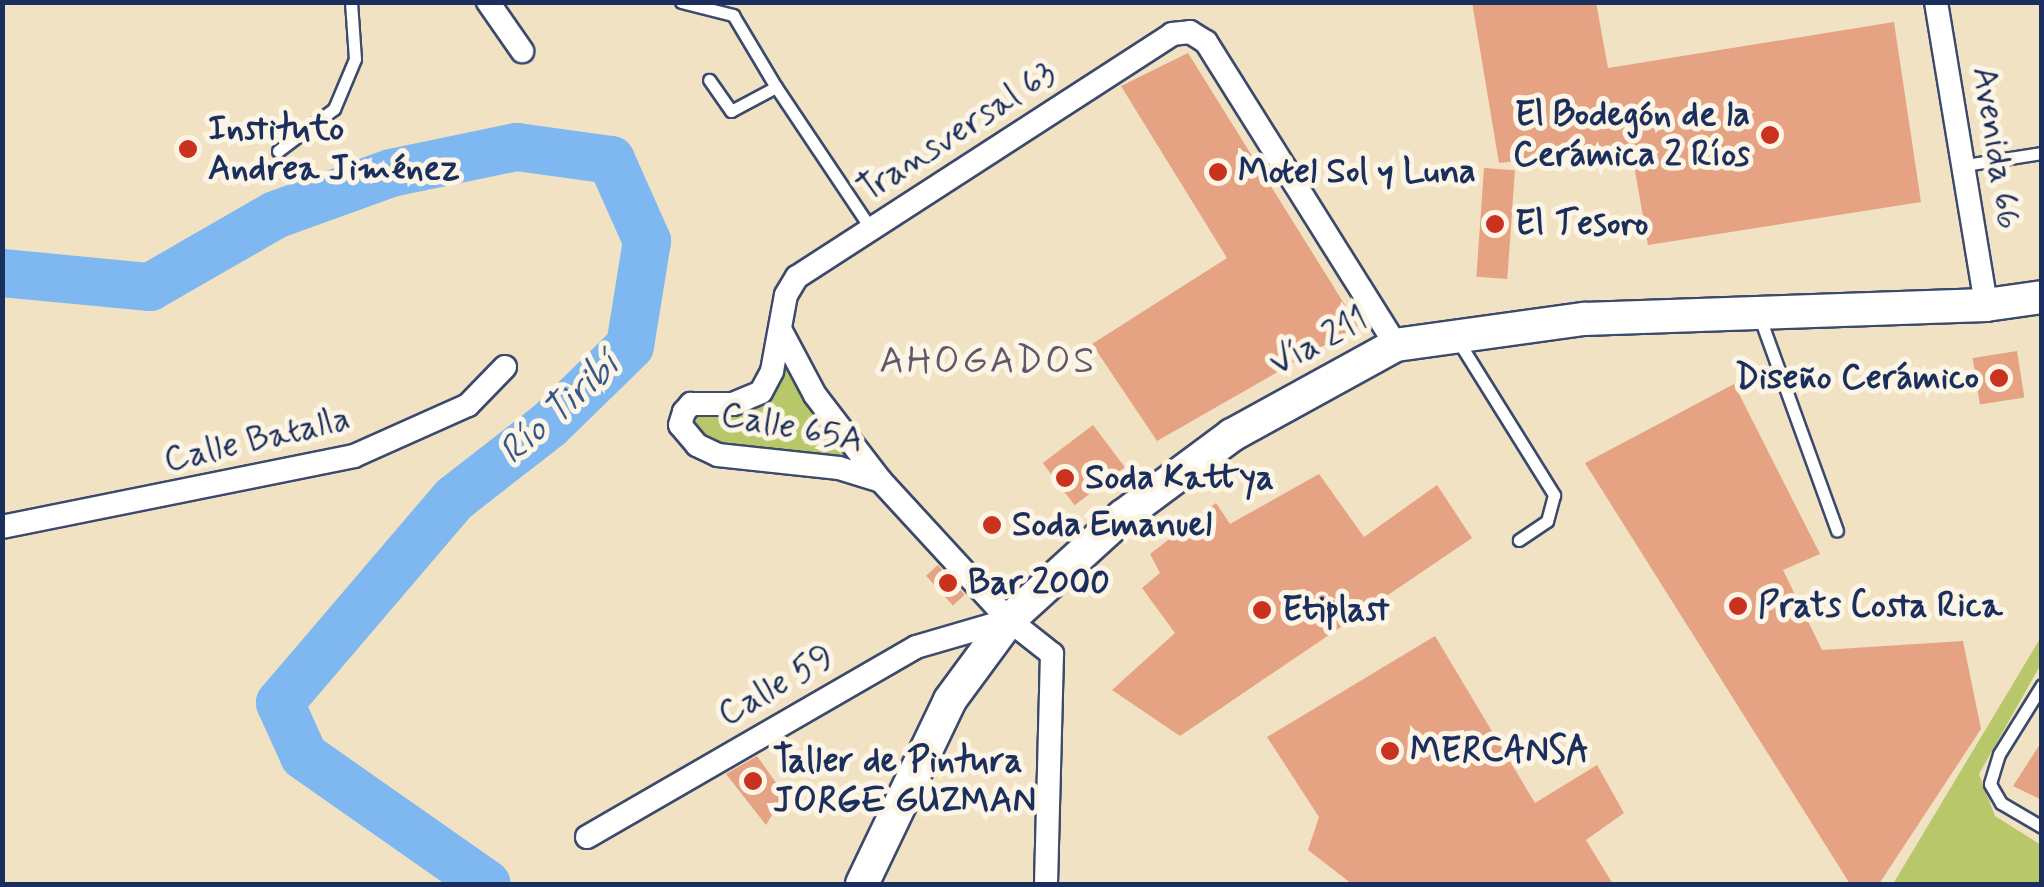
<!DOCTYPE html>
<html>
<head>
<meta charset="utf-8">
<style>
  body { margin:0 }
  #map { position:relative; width:2044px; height:887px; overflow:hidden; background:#f0e2c3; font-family:Mynerve,sans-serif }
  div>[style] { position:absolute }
  .green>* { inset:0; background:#b8c769 }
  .river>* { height:48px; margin:-24px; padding:0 24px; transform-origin:24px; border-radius:24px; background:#7fb8f0 }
  .building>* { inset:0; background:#e5a384; transform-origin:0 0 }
  .roads { filter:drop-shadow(2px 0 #3b4a6d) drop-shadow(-2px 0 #3b4a6d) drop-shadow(0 2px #3b4a6d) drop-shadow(0 -2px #3b4a6d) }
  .service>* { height:11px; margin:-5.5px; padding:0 5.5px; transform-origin:5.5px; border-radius:5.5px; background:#fff }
  .minor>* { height:22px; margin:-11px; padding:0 11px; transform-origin:11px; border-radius:11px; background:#fff }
  .secondary>* { height:32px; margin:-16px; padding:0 16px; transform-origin:16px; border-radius:16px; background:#fff }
  .dots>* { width:28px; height:28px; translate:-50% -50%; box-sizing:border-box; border:5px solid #fcf5e5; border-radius:50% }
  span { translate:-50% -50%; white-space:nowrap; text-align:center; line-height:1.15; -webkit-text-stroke:10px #fcf5e5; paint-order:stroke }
  .poi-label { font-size:35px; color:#1b2f5e; font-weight:700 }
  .right { translate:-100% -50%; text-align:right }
  .left { translate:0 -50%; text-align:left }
  .street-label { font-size:35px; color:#1b2f5e }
  .neighbourhood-label { font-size:38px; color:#62586b; letter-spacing:2.5px }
  .water-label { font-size:38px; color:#39588a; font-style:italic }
  .frame { position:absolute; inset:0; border:5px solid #1b2f5e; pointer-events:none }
</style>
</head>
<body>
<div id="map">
  <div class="green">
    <div style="clip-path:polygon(783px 360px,858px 464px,720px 449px,699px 439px,688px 414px,732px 410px)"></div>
    <div style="clip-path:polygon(2041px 637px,2041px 664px,1979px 774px,1995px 816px,2041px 845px,2041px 884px,1893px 884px)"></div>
  </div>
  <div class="river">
    <div style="left:2px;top:273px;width:149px;rotate:5.4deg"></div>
    <div style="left:150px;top:287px;width:144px;rotate:-29.9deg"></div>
    <div style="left:275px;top:215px;width:123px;rotate:-19.9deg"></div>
    <div style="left:391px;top:173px;width:129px;rotate:-11.7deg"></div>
    <div style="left:517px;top:147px;width:95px;rotate:7.9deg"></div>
    <div style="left:611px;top:160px;width:89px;rotate:66deg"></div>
    <div style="left:647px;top:241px;width:106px;rotate:99.2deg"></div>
    <div style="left:630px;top:346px;width:113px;rotate:135.7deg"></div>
    <div style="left:549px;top:425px;width:120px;rotate:142.1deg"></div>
    <div style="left:454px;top:499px;width:268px;rotate:130.5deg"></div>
    <div style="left:280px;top:703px;width:58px;rotate:65.6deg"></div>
    <div style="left:304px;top:756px;width:223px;rotate:35deg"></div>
  </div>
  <div class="building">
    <div style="clip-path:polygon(1472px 2px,1596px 2px,1608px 68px,1894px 22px,1921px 202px,1648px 245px,1631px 148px,1499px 163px)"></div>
    <div style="clip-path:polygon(1188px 53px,1358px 326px,1157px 441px,1092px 344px,1227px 258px,1121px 86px)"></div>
    <div style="left:1484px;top:168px;width:31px;height:109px;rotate:4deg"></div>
    <div style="left:2017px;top:351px;width:47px;height:45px;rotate:81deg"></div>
    <div style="clip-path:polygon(1734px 384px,1820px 554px,1783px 570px,1822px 650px,1963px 641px,1981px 729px,1879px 884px,1850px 884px,1585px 463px)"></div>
    <div style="left:1093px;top:425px;width:53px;height:63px;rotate:53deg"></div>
    <div style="clip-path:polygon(1319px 474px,1364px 537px,1437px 485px,1472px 538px,1180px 736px,1112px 690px,1175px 633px,1142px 588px,1160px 573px,1150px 554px,1216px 503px,1230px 524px)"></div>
    <div style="left:938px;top:565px;width:40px;height:16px;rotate:48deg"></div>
    <div style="clip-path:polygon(1435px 636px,1535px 803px,1597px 765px,1624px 813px,1586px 840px,1613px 884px,1352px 884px,1308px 850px,1319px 817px,1267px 737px)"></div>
    <div style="clip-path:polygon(2042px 741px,2042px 800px,2013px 786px)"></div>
    <div style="clip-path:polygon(757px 756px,784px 794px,766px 825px,726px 774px)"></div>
  </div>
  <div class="roads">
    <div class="service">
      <div style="left:681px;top:2px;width:54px;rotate:14deg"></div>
      <div style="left:733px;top:15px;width:84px;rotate:59.2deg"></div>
      <div style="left:776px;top:87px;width:51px;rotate:151.9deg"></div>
      <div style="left:731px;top:111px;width:38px;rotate:-125deg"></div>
      <div style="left:776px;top:87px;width:171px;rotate:56.2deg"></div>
      <div style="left:278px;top:151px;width:70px;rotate:-36.9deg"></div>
      <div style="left:334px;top:109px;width:54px;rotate:-67.2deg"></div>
      <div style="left:355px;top:59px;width:57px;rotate:-94deg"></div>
      <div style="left:1965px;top:165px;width:78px;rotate:-8.9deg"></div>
      <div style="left:1760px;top:318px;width:226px;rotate:70.1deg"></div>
      <div style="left:1457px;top:339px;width:184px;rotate:58.1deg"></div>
      <div style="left:1554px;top:495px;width:27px;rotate:105deg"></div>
      <div style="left:1547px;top:521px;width:34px;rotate:146deg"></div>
      <div style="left:2042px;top:685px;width:81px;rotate:121.9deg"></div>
      <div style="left:1999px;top:754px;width:31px;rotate:107deg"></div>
      <div style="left:1990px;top:784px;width:22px;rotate:60deg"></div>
      <div style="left:2001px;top:803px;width:48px;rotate:30.3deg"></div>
    </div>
    <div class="minor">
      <div style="left:488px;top:2px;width:60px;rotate:55.2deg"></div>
      <div style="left:1936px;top:2px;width:307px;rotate:80.6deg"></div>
      <div style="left:781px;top:331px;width:72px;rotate:62deg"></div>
      <div style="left:815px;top:395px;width:108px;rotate:52.5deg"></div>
      <div style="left:881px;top:481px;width:189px;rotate:47.4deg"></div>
      <div style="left:1009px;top:620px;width:55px;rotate:38.3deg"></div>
      <div style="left:1052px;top:654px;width:230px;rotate:91.5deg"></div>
      <div style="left:881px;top:481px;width:44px;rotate:-162.8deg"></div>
      <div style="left:839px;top:468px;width:122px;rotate:-173.9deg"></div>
      <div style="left:718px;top:455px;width:23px;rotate:-155deg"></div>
      <div style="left:697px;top:445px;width:26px;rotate:-130deg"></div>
      <div style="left:680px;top:425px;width:14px;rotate:-73deg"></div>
      <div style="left:684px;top:412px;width:11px;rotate:-49deg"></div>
      <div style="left:691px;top:404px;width:42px"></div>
      <div style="left:733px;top:404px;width:30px;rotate:-23deg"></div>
      <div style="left:761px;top:392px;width:24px;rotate:-62deg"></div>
      <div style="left:772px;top:371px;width:77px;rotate:-79.6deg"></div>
      <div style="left:786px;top:295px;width:21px;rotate:-59deg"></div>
      <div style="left:797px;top:277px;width:447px;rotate:-32.9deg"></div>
      <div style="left:1172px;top:34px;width:18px;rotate:-6deg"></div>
      <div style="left:1190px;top:32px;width:19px;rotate:32deg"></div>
      <div style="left:1206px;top:42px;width:358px;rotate:57.9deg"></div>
      <div style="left:2px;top:527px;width:359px;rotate:-11.4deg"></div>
      <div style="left:354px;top:456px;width:125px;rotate:-24.1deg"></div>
      <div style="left:468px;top:405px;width:53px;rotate:-45.8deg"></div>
      <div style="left:587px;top:837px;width:380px;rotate:-30deg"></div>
      <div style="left:916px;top:647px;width:97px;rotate:-16.2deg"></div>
    </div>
    <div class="secondary">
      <div style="left:862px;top:884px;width:204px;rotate:-64.4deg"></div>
      <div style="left:950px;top:700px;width:99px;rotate:-53.6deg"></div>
      <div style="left:1009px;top:620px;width:154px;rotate:-42.4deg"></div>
      <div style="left:1123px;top:516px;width:136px;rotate:-36.6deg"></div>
      <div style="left:1232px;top:435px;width:187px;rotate:-28.8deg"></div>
      <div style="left:1396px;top:345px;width:190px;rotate:-7.9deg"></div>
      <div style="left:1584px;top:319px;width:402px;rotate:-2deg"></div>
      <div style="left:1986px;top:305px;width:57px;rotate:-8.1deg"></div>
    </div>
  </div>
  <div class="dots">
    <div style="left:1770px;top:135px;background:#c8321e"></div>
    <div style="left:188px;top:149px;background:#c8321e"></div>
    <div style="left:1218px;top:172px;background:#c8321e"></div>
    <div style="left:1495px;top:224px;background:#c8321e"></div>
    <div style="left:1999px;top:378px;background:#c8321e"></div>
    <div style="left:1065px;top:478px;background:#c8321e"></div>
    <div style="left:992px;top:525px;background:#c8321e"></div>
    <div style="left:948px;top:583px;background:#c8321e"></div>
    <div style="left:1738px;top:606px;background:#c8321e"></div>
    <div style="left:1262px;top:610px;background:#c8321e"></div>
    <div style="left:1390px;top:751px;background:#c8321e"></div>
    <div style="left:753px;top:781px;background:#c8321e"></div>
  </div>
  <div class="poi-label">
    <span class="right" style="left:1750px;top:135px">El Bodegón de la<br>Cerámica 2 Ríos</span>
    <span class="left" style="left:208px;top:149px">Instituto<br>Andrea Jiménez</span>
    <span class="left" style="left:1238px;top:172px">Motel Sol y Luna</span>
    <span class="left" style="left:1515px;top:224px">El Tesoro</span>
    <span class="right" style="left:1979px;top:378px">Diseño Cerámico</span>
    <span class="left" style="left:1085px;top:478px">Soda Kattya</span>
    <span class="left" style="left:1012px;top:525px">Soda Emanuel</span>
    <span class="left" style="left:968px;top:583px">Bar 2000</span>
    <span class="left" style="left:1758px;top:606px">Prats Costa Rica</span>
    <span class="left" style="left:1282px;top:610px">Etiplast</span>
    <span class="left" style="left:1410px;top:751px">MERCANSA</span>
    <span class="left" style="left:773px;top:781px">Taller de Pintura<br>JORGE GUZMAN</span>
  </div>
  <div class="street-label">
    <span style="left:957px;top:132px;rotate:-33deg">Transversal 63</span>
    <span style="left:1996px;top:148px;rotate:81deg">Avenida 66</span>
    <span style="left:1319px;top:342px;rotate:-28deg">Vía 211</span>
    <span style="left:792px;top:428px;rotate:11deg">Calle 65A</span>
    <span style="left:257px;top:440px;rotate:-13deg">Calle Batalla</span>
    <span style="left:776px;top:686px;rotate:-30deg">Calle 59</span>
  </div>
  <div class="neighbourhood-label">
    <span style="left:988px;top:362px">AHOGADOS</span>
  </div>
  <div class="water-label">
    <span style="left:560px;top:409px;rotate:-42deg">Río Tiribí</span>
  </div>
  <div class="frame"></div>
</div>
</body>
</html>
